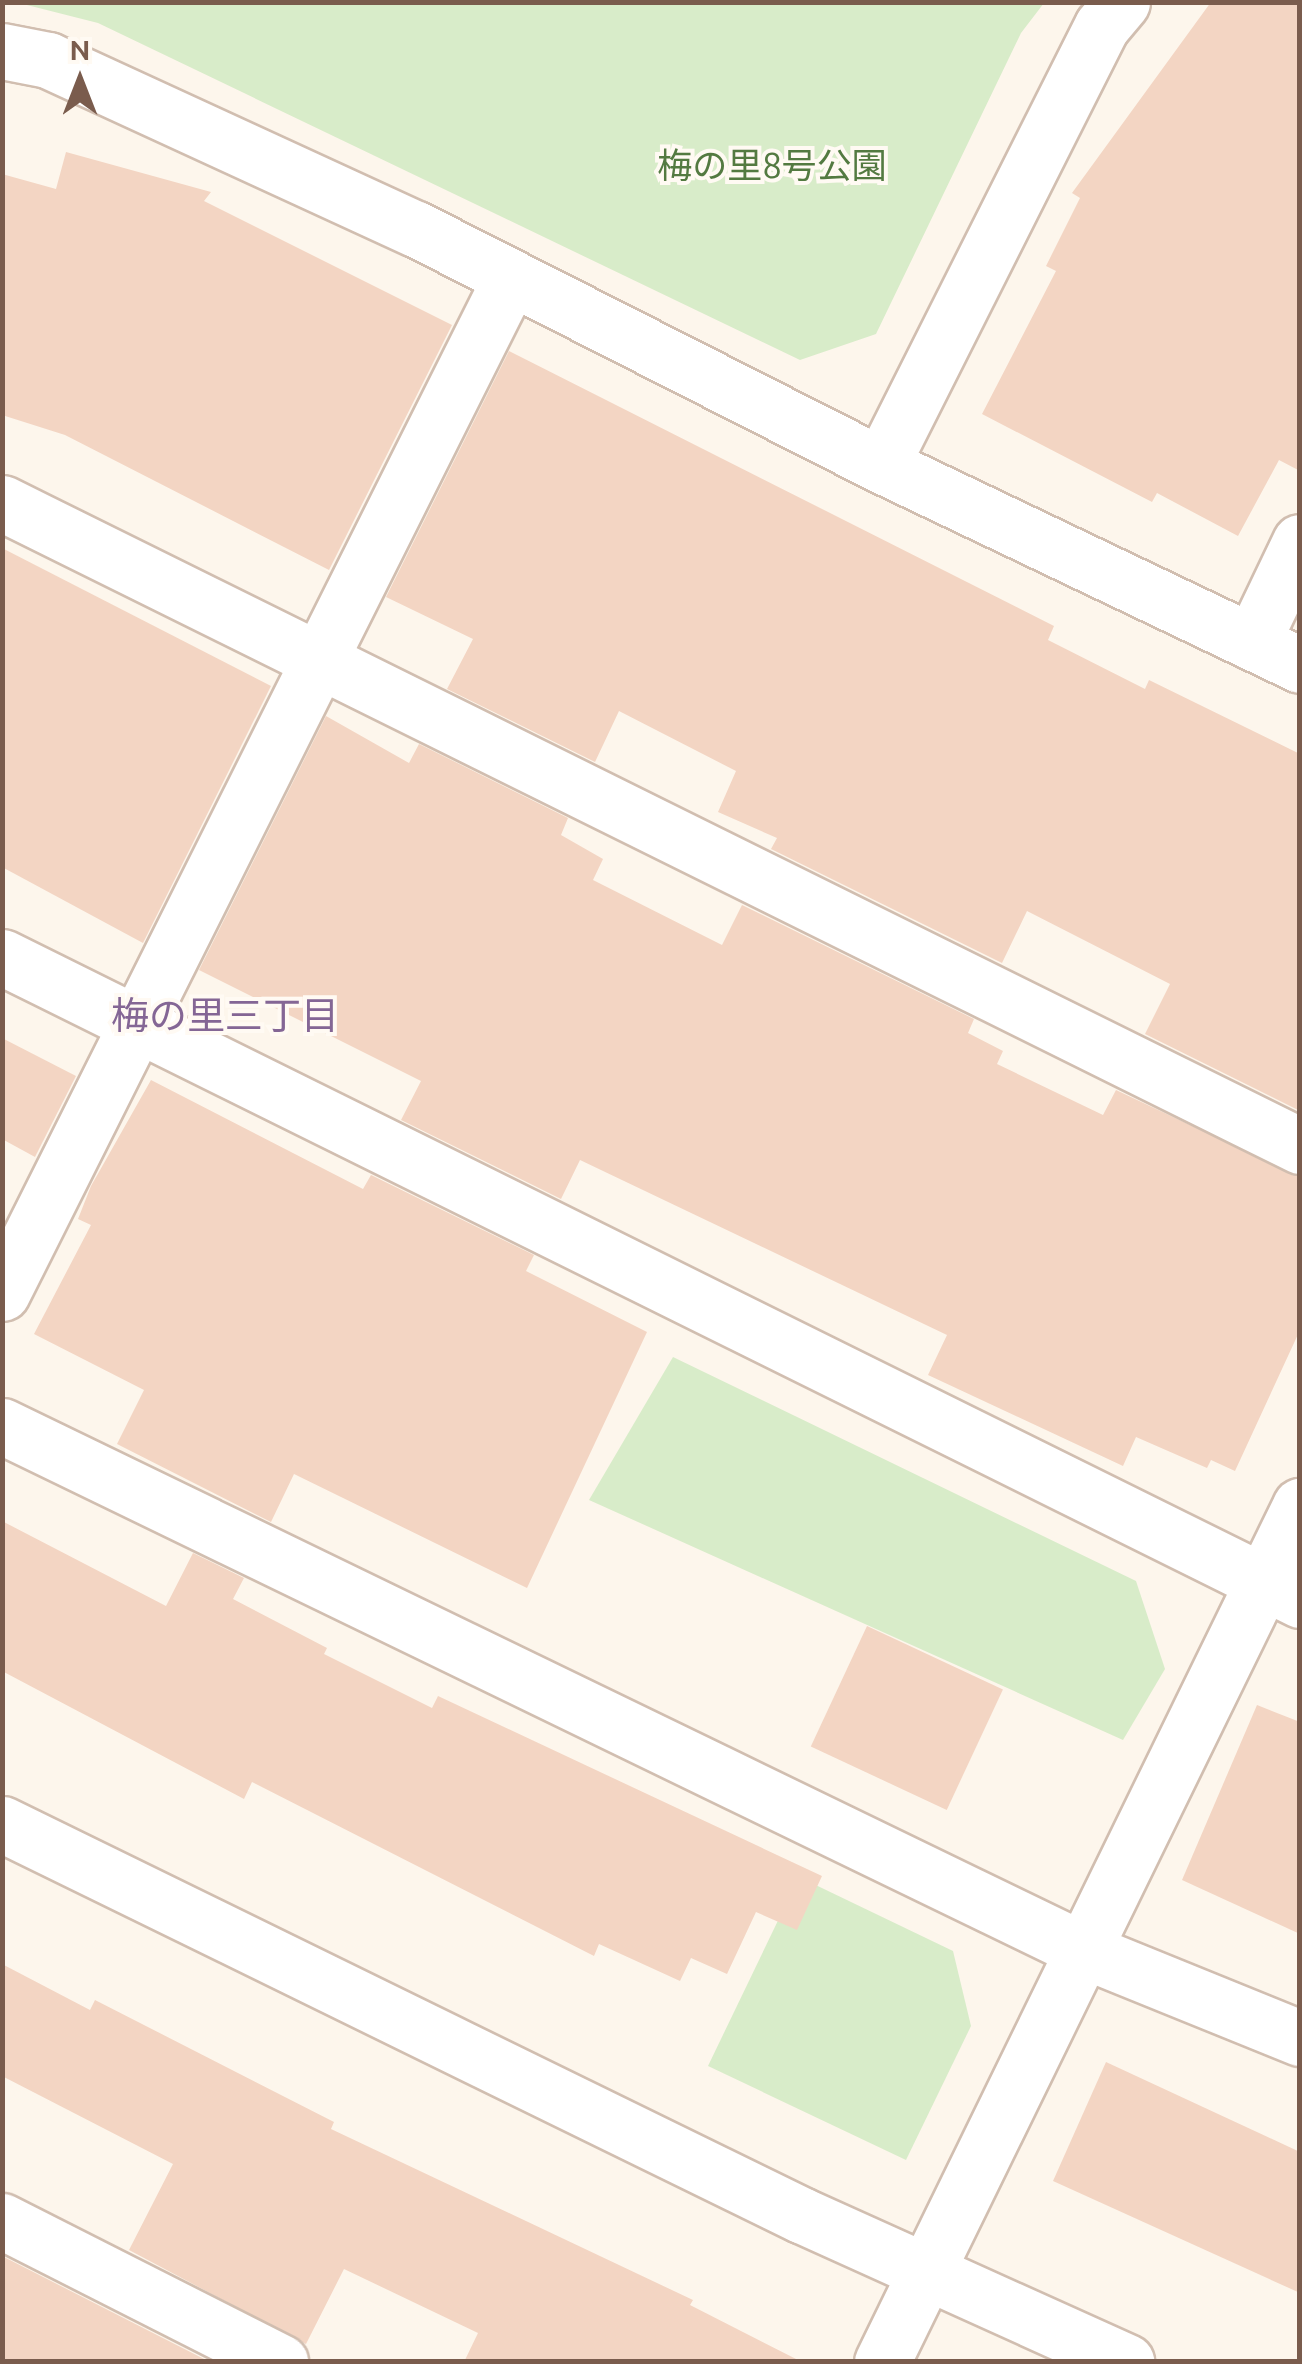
<!DOCTYPE html>
<html>
<head>
<meta charset="utf-8">
<style>
  body { margin:0 }
  #map { position:relative; width:1302px; height:2364px; overflow:hidden; background:#fdf6ec; font-family:Ubuntu,"Noto Sans JP",sans-serif }
  div>[style] { position:absolute }
  .green>* { inset:0; background:#d8ecc9 }
  .building>* { inset:0; background:#f3d5c3; transform-origin:0 0 }
  .roads { filter:drop-shadow(2px 0 #d1beb0) drop-shadow(-2px 0 #d1beb0) drop-shadow(0 2px #d1beb0) drop-shadow(0 -2px #d1beb0) }
  .minor>* { height:55px; margin:-27.5px; padding:0 27.5px; transform-origin:27.5px; border-radius:27.5px; background:#fff }
  span { translate:-50% -50%; white-space:nowrap; text-align:center; line-height:1.15; -webkit-text-stroke:8px #fffaf3; paint-order:stroke }
  .park-label { font-size:35px; color:#537a41 }
  .neighbourhood-label { font-size:38px; color:#846695 }
  .frame { position:absolute; inset:0; border:5px solid #7a5c4d; pointer-events:none }
  .north { position:absolute; left:30px; top:30px; width:100px; height:100px; -webkit-text-stroke:8px #fffaf3; paint-order:stroke; rotate:0deg; font-size:28px; font-weight:700; line-height:40px; text-align:center; color:#7a5c4d }
  .north::after { content:''; display:block; margin:auto; width:35px; height:45px; background:#7a5c4d; clip-path:polygon(50% 0,100% 100%,50% 72%,0 100%) }
</style>
</head>
<body>
<div id="map">
  <div class="green">
    <div style="clip-path:polygon(19px 3px,1044px 3px,1021px 33px,876px 334px,800px 360px,98px 23px)"></div>
    <div style="clip-path:polygon(673px 1357px,1136px 1581px,1165px 1669px,1123px 1740px,589px 1500px)"></div>
    <div style="clip-path:polygon(799px 1877px,953px 1951px,971px 2026px,906px 2160px,708px 2066px)"></div>
  </div>
  <div class="building">
    <div style="clip-path:polygon(1211px 2px,1300px 2px,1300px 471px,1279px 460px,1238px 536px,1157px 493px,1152px 502px,982px 414px,1056px 271px,1046px 266px,1080px 198px,1072px 193px)"></div>
    <div style="clip-path:polygon(66px 152px,211px 192px,204px 201px,452px 325px,329px 570px,65px 435px,2px 415px,2px 174px,56px 189px)"></div>
    <div style="clip-path:polygon(509px 351px,1054px 626px,1048px 640px,1145px 689px,1149px 680px,1300px 754px,1300px 1111px,1145px 1034px,1170px 984px,1027px 911px,1002px 963px,771px 849px,777px 838px,718px 812px,736px 771px,619px 711px,595px 762px,447px 689px,473px 639px,386px 597px)"></div>
    <div style="clip-path:polygon(2px 548px,271px 686px,143px 943px,2px 867px)"></div>
    <div style="clip-path:polygon(326px 716px,409px 763px,419px 744px,568px 818px,561px 835px,603px 859px,593px 880px,722px 945px,742px 905px,974px 1019px,968px 1033px,1003px 1051px,997px 1064px,1103px 1115px,1116px 1090px,1300px 1177px,1300px 1330px,1235px 1471px,1211px 1460px,1207px 1468px,1136px 1437px,1123px 1466px,928px 1375px,947px 1335px,580px 1160px,561px 1199px,401px 1120px,421px 1081px,199px 970px)"></div>
    <div style="clip-path:polygon(2px 1038px,76px 1076px,35px 1157px,2px 1139px)"></div>
    <div style="clip-path:polygon(151px 1080px,363px 1189px,371px 1175px,534px 1255px,526px 1271px,647px 1332px,527px 1588px,294px 1474px,271px 1522px,117px 1444px,144px 1390px,34px 1334px,91px 1225px,78px 1219px,91px 1186px)"></div>
    <div style="clip-path:polygon(2px 1521px,166px 1606px,193px 1553px,244px 1578px,233px 1599px,327px 1648px,324px 1654px,432px 1708px,438px 1696px,822px 1876px,797px 1930px,756px 1912px,727px 1974px,691px 1958px,680px 1981px,599px 1944px,594px 1956px,252px 1782px,244px 1799px,2px 1671px)"></div>
    <div style="left:867px;top:1626px;width:150px;height:133px;rotate:25deg"></div>
    <div style="clip-path:polygon(1257px 1705px,1300px 1722px,1300px 1934px,1182px 1880px)"></div>
    <div style="clip-path:polygon(2px 1964px,90px 2010px,95px 2000px,334px 2122px,331px 2129px,693px 2300px,690px 2305px,802px 2362px,464px 2362px,478px 2333px,344px 2269px,306px 2344px,129px 2250px,173px 2164px,2px 2076px)"></div>
    <div style="clip-path:polygon(1106px 2062px,1300px 2152px,1300px 2293px,1053px 2181px)"></div>
    <div style="clip-path:polygon(2px 2256px,210px 2362px,2px 2362px)"></div>
  </div>
  <div class="roads">
    <div class="minor">
      <div style="left:2px;top:51px;width:47px;rotate:11.1deg"></div>
      <div style="left:48px;top:60px;width:405px;rotate:24.7deg"></div>
      <div style="left:416px;top:229px;width:521px;rotate:26.91deg"></div>
      <div style="left:881px;top:465px;width:464px;rotate:25.5deg"></div>
      <div style="left:881px;top:465px;width:491px;rotate:-63.3deg"></div>
      <div style="left:1102px;top:26px;width:31px;rotate:-50deg"></div>
      <div style="left:2px;top:503px;width:1449px;rotate:26.35deg"></div>
      <div style="left:1252px;top:642px;width:111px;rotate:-64.4deg"></div>
      <div style="left:2px;top:957px;width:1449px;rotate:26.35deg"></div>
      <div style="left:2px;top:1293px;width:1136px;rotate:-63.39deg"></div>
      <div style="left:2px;top:1426px;width:1201px;rotate:25.86deg"></div>
      <div style="left:1083px;top:1950px;width:234px;rotate:22.1deg"></div>
      <div style="left:2px;top:1824px;width:890px;rotate:26.08deg"></div>
      <div style="left:801px;top:2215px;width:357px;rotate:24.3deg"></div>
      <div style="left:2px;top:2221px;width:312px;rotate:26.9deg"></div>
      <div style="left:882px;top:2362px;width:953px;rotate:-63.97deg"></div>
    </div>
  </div>
  <div class="park-label">
    <span style="left:772px;top:165px">梅の里8号公園</span>
  </div>
  <div class="neighbourhood-label">
    <span style="left:225px;top:1016px">梅の里三丁目</span>
  </div>
  <div class="frame"></div>
  <div class="north">N</div>
</div>
</body>
</html>
